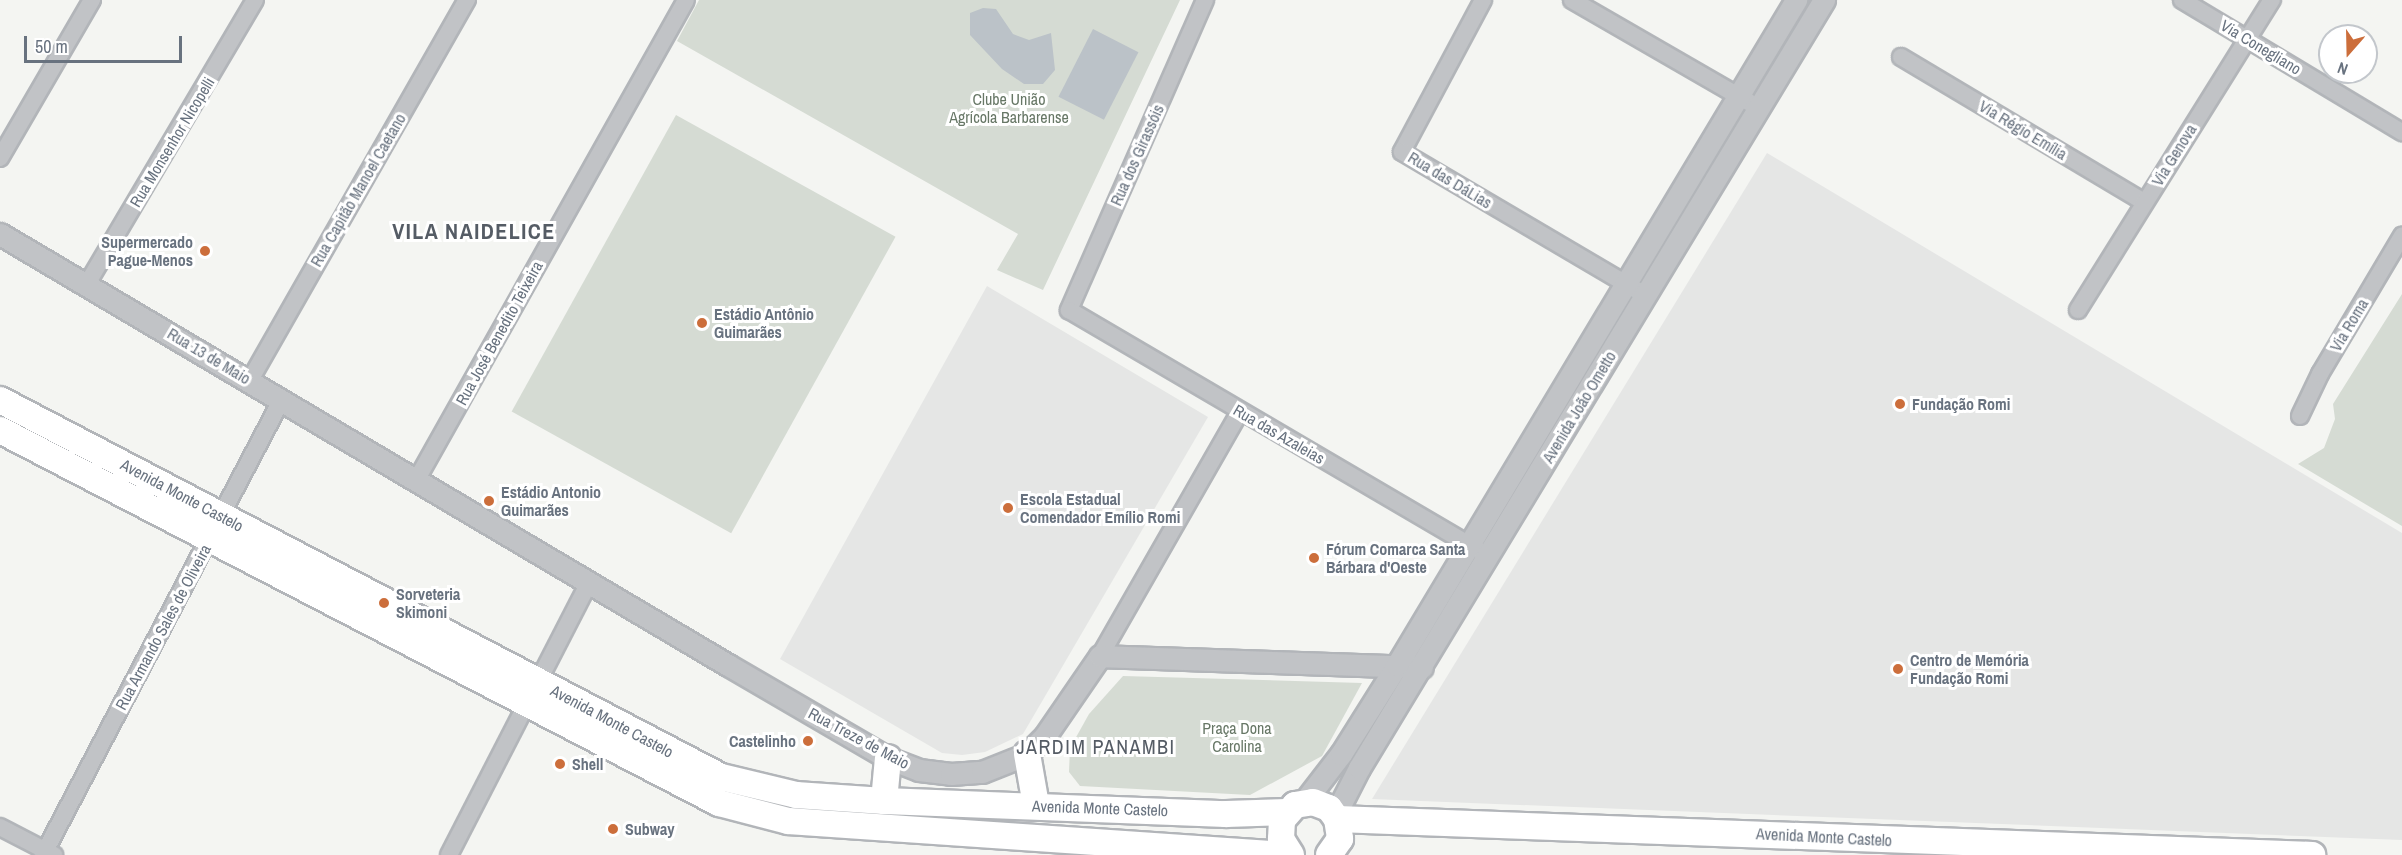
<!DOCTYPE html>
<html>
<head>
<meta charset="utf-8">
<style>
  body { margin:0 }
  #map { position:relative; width:2402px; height:855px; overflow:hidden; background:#f4f5f2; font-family:"Archivo Narrow",sans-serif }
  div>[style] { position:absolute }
  .built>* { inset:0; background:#e5e6e5 }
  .green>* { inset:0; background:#d5dbd3; transform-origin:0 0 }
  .water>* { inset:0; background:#bbc2c8; transform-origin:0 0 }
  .roads { filter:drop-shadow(2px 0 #b2b5b9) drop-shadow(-2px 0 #b2b5b9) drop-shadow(0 2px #b2b5b9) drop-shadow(0 -2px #b2b5b9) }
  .minor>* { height:16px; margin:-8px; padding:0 8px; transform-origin:8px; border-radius:8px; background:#c1c3c6 }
  .tertiary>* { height:21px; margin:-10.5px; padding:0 10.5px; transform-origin:10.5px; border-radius:10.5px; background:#c1c3c6 }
  .primary>* { height:26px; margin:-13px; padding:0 13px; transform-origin:13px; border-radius:13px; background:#fff }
  .dots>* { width:16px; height:16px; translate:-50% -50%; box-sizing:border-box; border:3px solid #fff; border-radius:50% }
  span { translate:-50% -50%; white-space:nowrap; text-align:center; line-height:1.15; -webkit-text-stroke:6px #fff; paint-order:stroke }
  .street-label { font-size:16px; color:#68727f }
  .park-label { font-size:16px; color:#677766 }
  .poi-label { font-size:16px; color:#68727f; font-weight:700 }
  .right { translate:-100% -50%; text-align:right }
  .left { translate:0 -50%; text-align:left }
  .quarter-label { font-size:20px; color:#555c65; letter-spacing:1.5px }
  .district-label { font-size:22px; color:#555c65; font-weight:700; letter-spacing:1.5px }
  .north { position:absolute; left:2318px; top:24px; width:60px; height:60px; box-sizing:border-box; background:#fff; border:2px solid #c3c7cc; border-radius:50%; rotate:200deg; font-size:16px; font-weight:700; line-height:24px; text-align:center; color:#68727f }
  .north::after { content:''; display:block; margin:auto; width:21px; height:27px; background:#cc6e3b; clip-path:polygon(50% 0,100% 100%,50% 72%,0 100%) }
  .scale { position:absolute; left:24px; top:36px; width:158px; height:27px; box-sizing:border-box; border:3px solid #68727f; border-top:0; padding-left:8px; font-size:18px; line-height:21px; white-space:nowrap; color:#68727f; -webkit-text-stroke:4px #fff; paint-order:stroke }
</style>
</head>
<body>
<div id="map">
  <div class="built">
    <div style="clip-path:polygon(1767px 153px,2402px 533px,2402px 840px,1372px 799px)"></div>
    <div style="clip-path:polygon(987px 286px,1208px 417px,1023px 734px,985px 752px,962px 755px,942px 753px,780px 659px)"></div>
  </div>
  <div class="green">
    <div style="clip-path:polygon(699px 0,1180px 0,1043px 290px,997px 270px,1018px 234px,677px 41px)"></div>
    <div style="left:676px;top:115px;width:251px;height:339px;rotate:29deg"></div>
    <div style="clip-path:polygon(2402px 294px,2402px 526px,2298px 464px,2324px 448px,2335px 419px,2333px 404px)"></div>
    <div style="clip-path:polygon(1123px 676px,1362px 683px,1322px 756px,1250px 795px,1080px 786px,1069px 772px,1070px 748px,1089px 714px)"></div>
  </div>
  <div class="water">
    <div style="clip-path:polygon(983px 8px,996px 9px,1013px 34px,1029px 40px,1051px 33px,1055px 70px,1043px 84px,1024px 84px,1002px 69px,970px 35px,970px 13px)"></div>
    <div style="left:1093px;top:29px;width:51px;height:76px;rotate:27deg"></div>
  </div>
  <div class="roads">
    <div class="minor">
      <div style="left:1205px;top:0;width:339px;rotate:113.7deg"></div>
      <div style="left:1069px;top:310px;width:487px;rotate:30.4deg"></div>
      <div style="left:1483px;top:0;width:172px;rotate:118.1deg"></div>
      <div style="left:1402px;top:152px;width:283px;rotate:30.5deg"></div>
      <div style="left:1572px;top:0;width:216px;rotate:30deg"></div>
      <div style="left:2182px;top:0;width:257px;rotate:31deg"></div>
      <div style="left:1901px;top:57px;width:283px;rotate:30.8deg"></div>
      <div style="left:0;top:158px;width:183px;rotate:-59.8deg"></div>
      <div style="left:87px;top:284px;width:330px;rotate:-59.4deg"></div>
      <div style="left:2078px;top:310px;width:366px;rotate:-58deg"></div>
      <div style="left:250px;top:380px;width:438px;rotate:-60.3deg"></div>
      <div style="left:2300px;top:416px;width:47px;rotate:-64.5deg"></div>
      <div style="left:2320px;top:374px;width:161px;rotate:-59.3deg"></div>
      <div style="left:417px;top:479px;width:549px;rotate:-60.68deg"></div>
      <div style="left:1100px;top:656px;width:281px;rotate:-60.2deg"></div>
      <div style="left:0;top:827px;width:61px;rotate:27.4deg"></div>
      <div style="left:43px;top:855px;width:515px;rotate:-62.34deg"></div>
      <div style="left:449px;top:855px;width:306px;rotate:-62.8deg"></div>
    </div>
    <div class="tertiary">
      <div style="left:0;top:234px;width:846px;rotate:30.63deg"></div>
      <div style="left:728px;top:665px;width:185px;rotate:30.2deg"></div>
      <div style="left:888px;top:758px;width:33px;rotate:21deg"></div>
      <div style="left:919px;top:770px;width:32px;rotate:7deg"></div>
      <div style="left:951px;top:774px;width:31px;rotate:-4deg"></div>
      <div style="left:982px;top:772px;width:48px;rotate:-21.8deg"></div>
      <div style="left:1027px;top:754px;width:25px;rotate:-45deg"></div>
      <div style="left:1045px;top:736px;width:97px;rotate:-55.5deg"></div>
      <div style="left:1100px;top:656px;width:322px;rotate:2deg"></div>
      <div style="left:1304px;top:802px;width:61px;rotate:-52.4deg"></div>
      <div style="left:1341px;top:754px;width:105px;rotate:-57.8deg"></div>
      <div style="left:1397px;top:665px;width:776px;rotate:-59.04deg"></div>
      <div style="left:1335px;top:815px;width:53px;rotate:-62.9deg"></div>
      <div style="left:1359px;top:768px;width:898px;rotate:-58.81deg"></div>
    </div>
    <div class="primary">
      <div style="left:0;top:400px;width:814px;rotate:27.6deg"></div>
      <div style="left:721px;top:777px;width:77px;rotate:13.5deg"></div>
      <div style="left:796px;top:795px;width:88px;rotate:3.9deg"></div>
      <div style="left:884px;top:801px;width:342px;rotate:2.2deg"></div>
      <div style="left:1226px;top:814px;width:61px;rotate:-1.9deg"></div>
      <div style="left:0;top:430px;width:810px;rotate:27.42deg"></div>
      <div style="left:719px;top:803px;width:71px;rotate:14.6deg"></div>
      <div style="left:788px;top:821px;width:499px;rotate:3.9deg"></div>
      <div style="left:1027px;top:754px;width:52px;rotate:80deg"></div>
      <div style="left:884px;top:801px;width:43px;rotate:-84.7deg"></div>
      <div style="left:1337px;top:819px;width:976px;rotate:2.11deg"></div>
      <div style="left:1291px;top:855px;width:19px;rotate:-122deg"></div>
      <div style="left:1281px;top:839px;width:19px;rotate:-87deg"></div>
      <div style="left:1282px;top:820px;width:20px;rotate:-49deg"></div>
      <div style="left:1295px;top:805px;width:18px;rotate:-9deg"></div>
      <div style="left:1313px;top:802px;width:17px;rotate:21deg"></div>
      <div style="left:1329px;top:808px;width:14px;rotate:54deg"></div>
      <div style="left:1337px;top:819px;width:20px;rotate:81deg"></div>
      <div style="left:1340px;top:839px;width:19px;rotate:125deg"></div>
    </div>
  </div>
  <div class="dots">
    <div style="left:205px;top:251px;background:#cc6e3b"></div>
    <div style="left:702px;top:323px;background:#cc6e3b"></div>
    <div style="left:1900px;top:404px;background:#cc6e3b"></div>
    <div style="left:489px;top:501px;background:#cc6e3b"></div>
    <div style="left:1008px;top:508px;background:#cc6e3b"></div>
    <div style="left:1314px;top:558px;background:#cc6e3b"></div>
    <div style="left:384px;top:603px;background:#cc6e3b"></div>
    <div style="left:1898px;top:669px;background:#cc6e3b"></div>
    <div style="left:808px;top:741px;background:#cc6e3b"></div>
    <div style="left:560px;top:764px;background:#cc6e3b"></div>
    <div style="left:613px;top:829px;background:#cc6e3b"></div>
  </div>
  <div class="street-label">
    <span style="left:2261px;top:47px;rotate:31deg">Via Conegliano</span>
    <span style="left:2023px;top:130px;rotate:31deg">Via Régio Emília</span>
    <span style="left:172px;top:142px;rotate:-59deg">Rua Monsenhor Nicopelli</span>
    <span style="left:1137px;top:155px;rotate:-66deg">Rua dos Girassóis</span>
    <span style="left:2174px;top:155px;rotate:-58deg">Via Genova</span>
    <span style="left:1450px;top:180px;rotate:31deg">Rua das DáLias</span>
    <span style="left:358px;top:190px;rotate:-60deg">Rua Capitão Manoel Caetano</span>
    <span style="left:2349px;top:325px;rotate:-59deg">Via Roma</span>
    <span style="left:499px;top:333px;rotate:-61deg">Rua José Benedito Teixeira</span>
    <span style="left:209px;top:356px;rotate:31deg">Rua 13 de Maio</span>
    <span style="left:1579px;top:407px;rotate:-59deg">Avenida João Ometto</span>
    <span style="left:1279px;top:434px;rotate:30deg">Rua das Azaleias</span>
    <span style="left:182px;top:495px;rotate:28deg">Avenida Monte Castelo</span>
    <span style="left:163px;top:627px;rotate:-62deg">Rua Armando Sales de Oliveira</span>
    <span style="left:612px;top:721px;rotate:28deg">Avenida Monte Castelo</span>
    <span style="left:859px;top:738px;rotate:28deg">Rua Treze de Maio</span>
    <span style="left:1100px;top:808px;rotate:2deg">Avenida Monte Castelo</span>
    <span style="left:1824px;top:837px;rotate:3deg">Avenida Monte Castelo</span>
  </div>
  <div class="park-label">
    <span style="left:1009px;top:108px">Clube União<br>Agrícola Barbarense</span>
    <span style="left:1237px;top:737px">Praça Dona<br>Carolina</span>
  </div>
  <div class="poi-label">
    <span class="right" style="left:193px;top:251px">Supermercado<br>Pague-Menos</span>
    <span class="left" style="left:714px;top:323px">Estádio Antônio<br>Guimarães</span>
    <span class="left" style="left:1912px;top:404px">Fundação Romi</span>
    <span class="left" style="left:501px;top:501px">Estádio Antonio<br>Guimarães</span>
    <span class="left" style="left:1020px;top:508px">Escola Estadual<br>Comendador Emílio Romi</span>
    <span class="left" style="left:1326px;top:558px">Fórum Comarca Santa<br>Bárbara d'Oeste</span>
    <span class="left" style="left:396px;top:603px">Sorveteria<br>Skimoni</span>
    <span class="left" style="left:1910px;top:669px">Centro de Memória<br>Fundação Romi</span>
    <span class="right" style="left:796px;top:741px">Castelinho</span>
    <span class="left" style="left:572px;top:764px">Shell</span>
    <span class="left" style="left:625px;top:829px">Subway</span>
  </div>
  <div class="quarter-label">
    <span style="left:1096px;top:746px">JARDIM PANAMBI</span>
  </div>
  <div class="district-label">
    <span style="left:474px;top:232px">VILA NAIDELICE</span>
  </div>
  <div class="north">N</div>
  <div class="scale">50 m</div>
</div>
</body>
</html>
